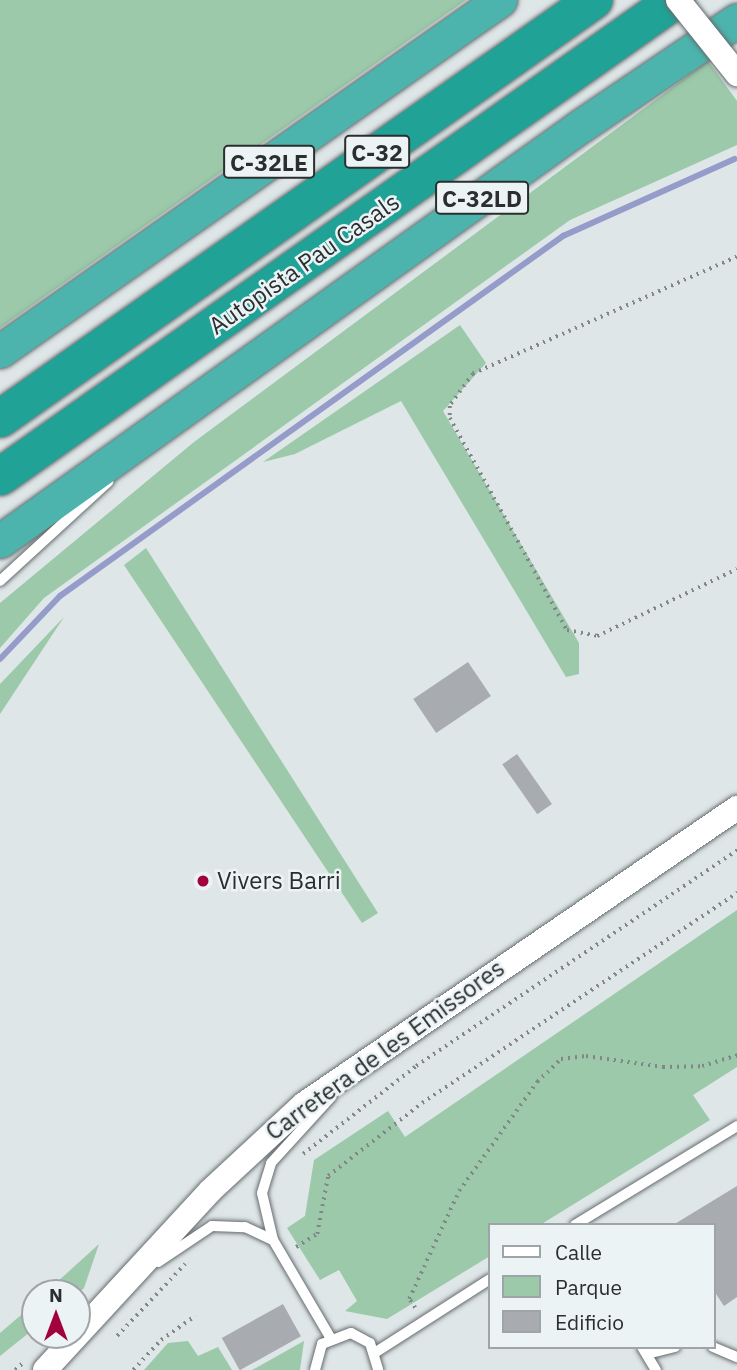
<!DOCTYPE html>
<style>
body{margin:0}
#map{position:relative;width:737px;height:1370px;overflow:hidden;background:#dfe6e8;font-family:"IBM Plex Sans",sans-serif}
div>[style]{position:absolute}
.green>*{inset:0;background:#9bc9a9}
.stream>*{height:6px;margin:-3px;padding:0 3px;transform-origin:3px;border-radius:3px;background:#959cca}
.building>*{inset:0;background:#a8acb0;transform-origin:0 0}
.path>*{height:3.5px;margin-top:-1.75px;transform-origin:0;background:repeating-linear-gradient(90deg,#818687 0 2px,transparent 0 7px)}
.roads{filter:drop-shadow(0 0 2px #666c6e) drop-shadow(0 0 2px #666c6e)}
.service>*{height:10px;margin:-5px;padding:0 5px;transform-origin:5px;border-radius:5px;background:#fff}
.tertiary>*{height:24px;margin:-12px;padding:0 12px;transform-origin:12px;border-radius:12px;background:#fff}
.trunk>*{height:33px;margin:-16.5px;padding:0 16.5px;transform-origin:16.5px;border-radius:16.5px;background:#4cb4ac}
.motorway>*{height:37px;margin:-18.5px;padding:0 18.5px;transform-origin:18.5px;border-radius:18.5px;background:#20a297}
.bridges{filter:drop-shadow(0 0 2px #666c6e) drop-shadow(0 0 2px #666c6e)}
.tertiary-bridge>*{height:24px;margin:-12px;padding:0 12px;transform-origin:12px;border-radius:12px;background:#fff}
.dots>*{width:19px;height:19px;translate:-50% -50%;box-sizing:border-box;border:4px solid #ecf3f5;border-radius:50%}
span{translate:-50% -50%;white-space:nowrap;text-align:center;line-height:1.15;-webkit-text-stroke:5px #ecf3f5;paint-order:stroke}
.shield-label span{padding:2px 5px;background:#ecf3f5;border:2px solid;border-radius:5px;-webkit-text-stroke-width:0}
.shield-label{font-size:23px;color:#2b2e2f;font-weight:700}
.street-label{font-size:24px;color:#2b2e2f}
.poi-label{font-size:24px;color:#2b2e2f}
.left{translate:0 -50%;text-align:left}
.legend{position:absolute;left:488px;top:1223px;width:228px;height:126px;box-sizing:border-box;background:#ecf3f5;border:2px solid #9fa4a6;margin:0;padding:9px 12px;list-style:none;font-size:21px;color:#2b2e2f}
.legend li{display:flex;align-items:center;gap:14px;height:35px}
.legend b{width:35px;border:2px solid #9fa4a6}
.north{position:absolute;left:21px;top:1279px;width:70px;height:70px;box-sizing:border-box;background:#ecf3f5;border:2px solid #9fa4a6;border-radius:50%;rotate:0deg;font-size:19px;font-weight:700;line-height:28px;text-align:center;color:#2b2e2f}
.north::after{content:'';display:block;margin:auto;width:24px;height:32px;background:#a1023e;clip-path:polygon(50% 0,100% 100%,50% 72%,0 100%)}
</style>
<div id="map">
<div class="green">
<i style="clip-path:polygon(0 0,466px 0,0 328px)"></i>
<i style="clip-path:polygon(708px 61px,737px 101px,737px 145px,570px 220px,44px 598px,0 648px,0 603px,194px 442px)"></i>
<i style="clip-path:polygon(460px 325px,486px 363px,443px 411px,579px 643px,579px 674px,566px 677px,401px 401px,295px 454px,263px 462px)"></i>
<i style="clip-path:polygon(146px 548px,378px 913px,362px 923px,124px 565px)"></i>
<i style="clip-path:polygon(64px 617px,0 714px,0 684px)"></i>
<i style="clip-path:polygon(737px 910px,737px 1067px,693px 1095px,710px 1120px,540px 1225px,490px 1225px,490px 1256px,387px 1319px,345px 1311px,357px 1301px,339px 1270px,320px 1280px,287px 1228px,305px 1216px,314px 1160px,388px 1111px,405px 1137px)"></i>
<i style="clip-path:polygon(99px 1244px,84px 1288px,77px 1294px,45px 1293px)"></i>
<i style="clip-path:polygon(35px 1303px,35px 1328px,0 1356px,0 1333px)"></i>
<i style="clip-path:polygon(188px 1341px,198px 1356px,218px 1347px,232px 1370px,144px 1370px,168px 1343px)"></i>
<i style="clip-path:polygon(304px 1341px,300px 1370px,252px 1370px)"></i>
</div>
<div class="stream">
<i style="left:0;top:659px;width:87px;rotate:-46.4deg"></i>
<i style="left:60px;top:596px;width:619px;rotate:-35.59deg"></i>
<i style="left:563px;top:236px;width:188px;rotate:-24.2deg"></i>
</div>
<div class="building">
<i style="left:468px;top:662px;width:41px;height:66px;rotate:56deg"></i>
<i style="left:517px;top:754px;width:61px;height:18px;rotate:55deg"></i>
<i style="clip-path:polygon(737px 1186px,737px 1297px,724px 1306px,714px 1291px,714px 1225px,673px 1225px)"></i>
<i style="left:283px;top:1304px;width:37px;height:70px;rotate:61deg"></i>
</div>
<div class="path">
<i style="left:737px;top:257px;width:289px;rotate:156.1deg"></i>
<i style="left:473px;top:374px;width:39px;rotate:126deg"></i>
<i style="left:450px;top:406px;width:12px;rotate:90deg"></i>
<i style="left:450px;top:418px;width:242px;rotate:61.1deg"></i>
<i style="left:567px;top:630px;width:31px;rotate:11deg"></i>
<i style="left:597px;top:636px;width:155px;rotate:-25.6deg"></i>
<i style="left:303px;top:1154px;width:143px;rotate:-37.9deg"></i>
<i style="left:416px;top:1066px;width:387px;rotate:-33.9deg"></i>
<i style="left:296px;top:1247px;width:25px;rotate:-32deg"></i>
<i style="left:317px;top:1234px;width:59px;rotate:-79.3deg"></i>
<i style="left:328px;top:1176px;width:119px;rotate:-37.8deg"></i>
<i style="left:422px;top:1103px;width:379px;rotate:-33.7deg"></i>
<i style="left:415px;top:1308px;width:11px;rotate:-124deg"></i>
<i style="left:409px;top:1299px;width:119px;rotate:-65.2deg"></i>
<i style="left:459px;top:1191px;width:134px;rotate:-54.4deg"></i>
<i style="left:537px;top:1082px;width:33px;rotate:-44deg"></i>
<i style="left:561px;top:1059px;width:25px;rotate:-7deg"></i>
<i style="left:586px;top:1056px;width:78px;rotate:8.1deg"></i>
<i style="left:663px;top:1067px;width:39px;rotate:-1deg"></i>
<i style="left:702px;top:1066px;width:37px;rotate:-17deg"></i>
<i style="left:117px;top:1336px;width:99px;rotate:-46.6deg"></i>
<i style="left:15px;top:1370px;width:12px;rotate:-42deg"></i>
<i style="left:133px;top:1370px;width:41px;rotate:-47deg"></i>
<i style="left:161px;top:1340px;width:42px;rotate:-35.2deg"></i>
</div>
<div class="roads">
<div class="service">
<i style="left:0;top:581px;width:147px;rotate:-42.5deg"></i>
<i style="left:575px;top:1225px;width:190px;rotate:-31.4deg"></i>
<i style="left:158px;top:1262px;width:65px;rotate:-33.7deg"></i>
<i style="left:212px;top:1226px;width:33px;rotate:2deg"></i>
<i style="left:245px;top:1227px;width:31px;rotate:25deg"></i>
<i style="left:330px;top:1337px;width:113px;rotate:-120.4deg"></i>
<i style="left:273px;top:1240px;width:48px;rotate:-103.2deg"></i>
<i style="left:262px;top:1193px;width:31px;rotate:-73deg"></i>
<i style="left:271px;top:1163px;width:89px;rotate:-47.7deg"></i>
<i style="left:642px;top:1347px;width:27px;rotate:59deg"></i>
<i style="left:713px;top:1347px;width:26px;rotate:23deg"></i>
<i style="left:376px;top:1352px;width:135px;rotate:-32.6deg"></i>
<i style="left:647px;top:1354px;width:29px;rotate:-14deg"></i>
<i style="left:315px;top:1370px;width:27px;rotate:-75deg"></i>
<i style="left:322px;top:1344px;width:31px;rotate:-21deg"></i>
<i style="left:351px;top:1333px;width:21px;rotate:28deg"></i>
<i style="left:370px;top:1343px;width:28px;rotate:73deg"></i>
</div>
<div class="tertiary">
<i style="left:45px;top:1370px;width:243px;rotate:-47.3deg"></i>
<i style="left:210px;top:1191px;width:128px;rotate:-42.8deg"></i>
<i style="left:304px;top:1104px;width:525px;rotate:-34.36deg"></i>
</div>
<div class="trunk">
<i style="left:0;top:351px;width:611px;rotate:-35.07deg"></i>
<i style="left:0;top:541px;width:715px;rotate:-35.56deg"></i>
<i style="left:582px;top:125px;width:187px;rotate:-34.1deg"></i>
</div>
<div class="motorway">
<i style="left:0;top:418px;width:726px;rotate:-35.18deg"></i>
<i style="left:0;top:476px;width:825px;rotate:-35.23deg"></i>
</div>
</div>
<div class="bridges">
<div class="tertiary-bridge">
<i style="left:678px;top:0;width:95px;rotate:51.4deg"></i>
</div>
</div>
<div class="dots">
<i style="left:203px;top:881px;background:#a1023e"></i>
</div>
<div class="shield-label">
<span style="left:377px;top:152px">C-32</span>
<span style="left:269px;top:162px">C-32LE</span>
<span style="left:482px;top:198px">C-32LD</span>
</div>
<div class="street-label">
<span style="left:304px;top:264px;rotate:-35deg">Autopista Pau Casals</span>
<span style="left:385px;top:1050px;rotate:-36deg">Carretera de les Emissores</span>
</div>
<div class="poi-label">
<span class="left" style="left:217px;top:881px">Vivers Barri</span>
</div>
<ul class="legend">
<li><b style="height:9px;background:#fff"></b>Calle</li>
<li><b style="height:19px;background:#9bc9a9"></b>Parque</li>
<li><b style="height:19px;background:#a8acb0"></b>Edificio</li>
</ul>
<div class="north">N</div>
</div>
